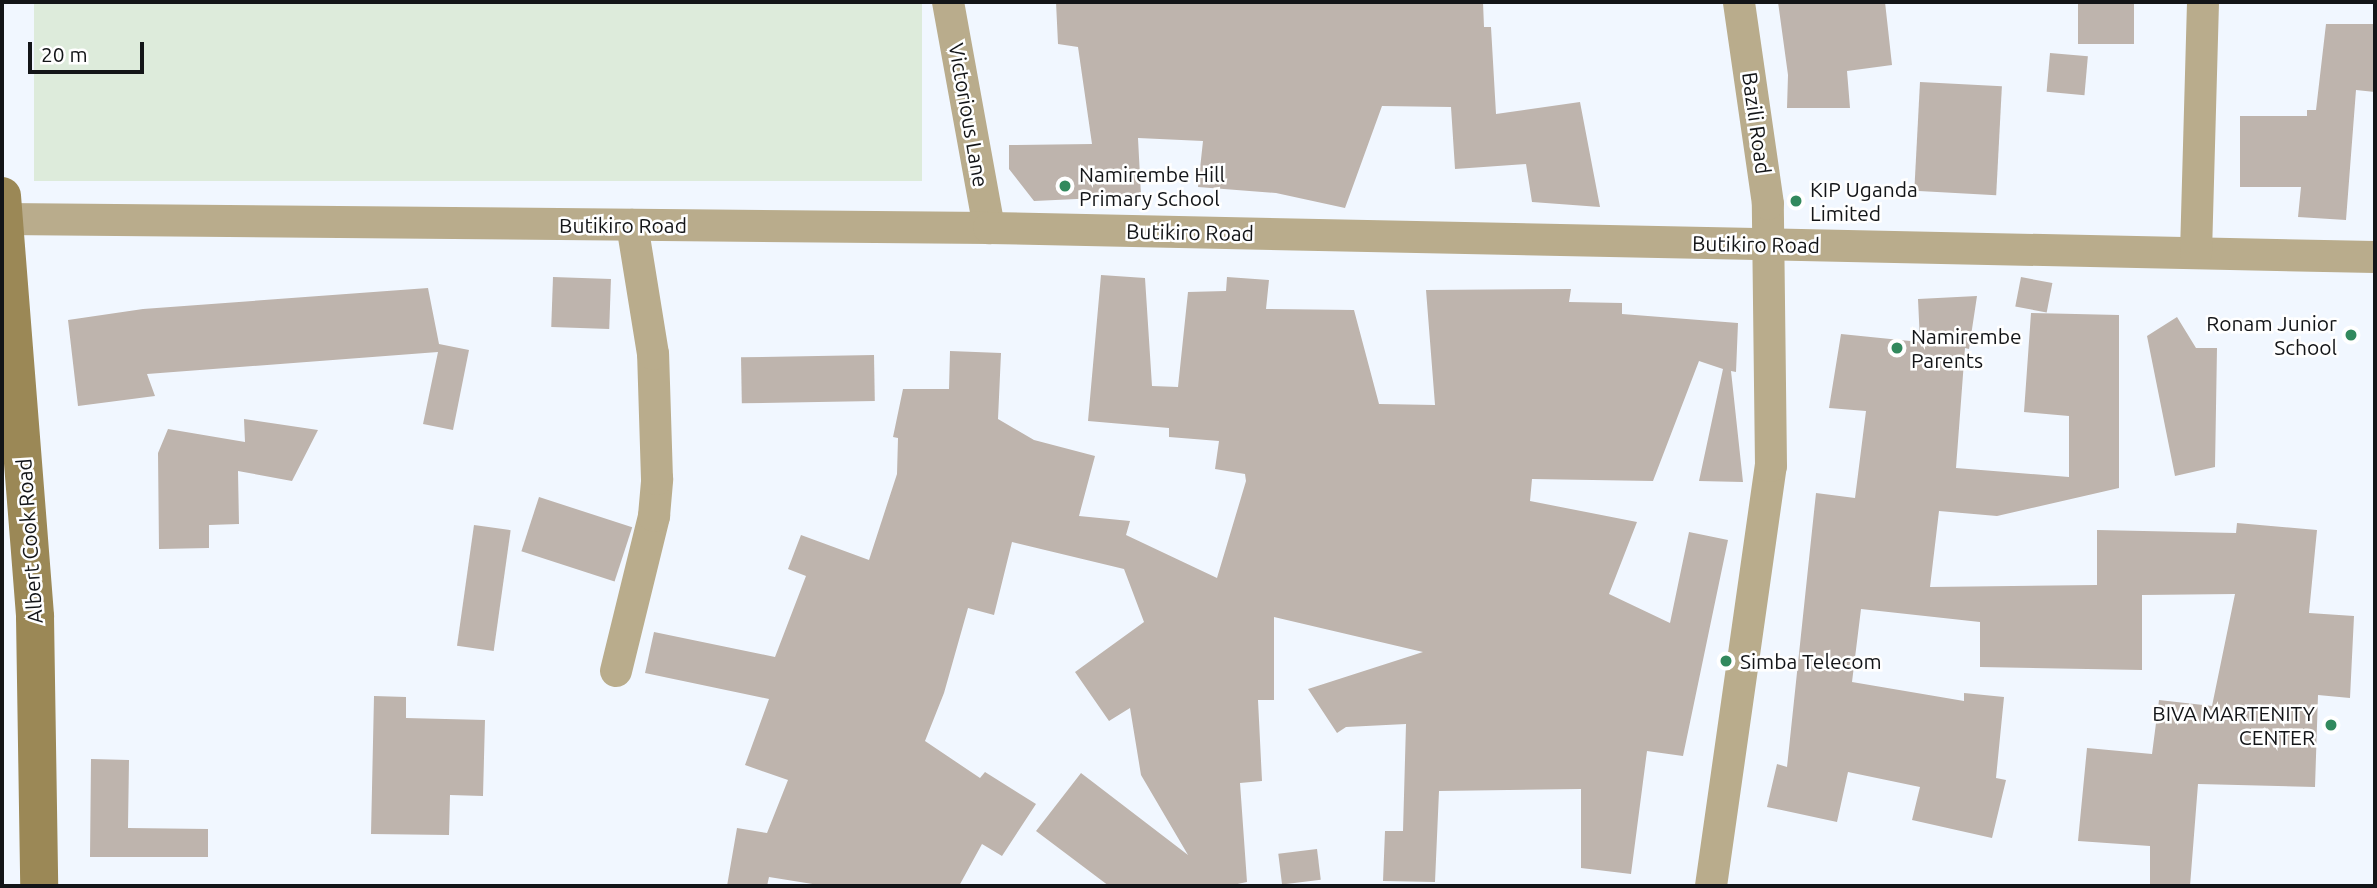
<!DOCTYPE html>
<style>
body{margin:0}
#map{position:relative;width:2377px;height:888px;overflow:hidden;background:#f1f7ff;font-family:Ubuntu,sans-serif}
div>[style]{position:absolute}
.green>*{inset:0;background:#ddebdb;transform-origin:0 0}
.building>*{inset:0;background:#beb4ad;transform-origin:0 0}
.minor>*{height:32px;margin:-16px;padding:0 16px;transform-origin:16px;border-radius:16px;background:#b9ac8c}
.secondary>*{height:38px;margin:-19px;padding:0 19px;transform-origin:19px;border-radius:19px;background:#9b8856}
.dots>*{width:19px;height:19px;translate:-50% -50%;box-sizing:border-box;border:4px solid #fff;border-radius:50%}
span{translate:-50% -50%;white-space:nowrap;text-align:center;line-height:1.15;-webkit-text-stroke:5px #fff;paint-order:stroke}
.street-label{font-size:21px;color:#131518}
.poi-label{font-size:21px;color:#131518}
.left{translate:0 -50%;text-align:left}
.right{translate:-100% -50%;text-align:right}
.frame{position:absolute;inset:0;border:4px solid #131518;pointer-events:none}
.scale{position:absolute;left:28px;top:42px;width:116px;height:32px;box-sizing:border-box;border:4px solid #131518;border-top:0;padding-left:9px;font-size:21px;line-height:24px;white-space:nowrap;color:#131518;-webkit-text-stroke:5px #fff;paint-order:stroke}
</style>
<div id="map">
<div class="green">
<i style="left:34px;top:2px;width:888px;height:179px"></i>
</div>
<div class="building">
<i style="clip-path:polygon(1056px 2px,1483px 2px,1484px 27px,1491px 27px,1496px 114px,1580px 102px,1600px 207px,1532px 202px,1526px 164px,1455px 169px,1451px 107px,1382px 106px,1345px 208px,1276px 193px,1198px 187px,1203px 141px,1138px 138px,1141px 196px,1034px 201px,1009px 169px,1009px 145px,1092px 144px,1078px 47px,1058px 44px)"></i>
<i style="clip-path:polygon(1778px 2px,1885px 2px,1892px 65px,1847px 71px,1850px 108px,1787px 108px,1788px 75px)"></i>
<i style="left:2078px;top:2px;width:56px;height:42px"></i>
<i style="clip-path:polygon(2326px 24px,2375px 24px,2375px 92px,2356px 90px,2346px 220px,2298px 217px,2301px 187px,2240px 187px,2240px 116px,2307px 116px,2307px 110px,2316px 110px)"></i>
<i style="left:2050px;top:53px;width:38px;height:39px;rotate:5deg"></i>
<i style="left:1920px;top:82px;width:82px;height:109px;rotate:3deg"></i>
<i style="clip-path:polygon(1101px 275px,1145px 278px,1152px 386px,1178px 387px,1188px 292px,1226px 291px,1227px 277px,1269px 280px,1266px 309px,1354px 310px,1379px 404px,1435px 405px,1426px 290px,1571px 289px,1569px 302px,1622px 303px,1622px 314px,1738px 323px,1736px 372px,1731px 371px,1743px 482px,1699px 481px,1723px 369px,1699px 361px,1653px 481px,1532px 479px,1530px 501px,1637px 522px,1609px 594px,1670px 623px,1689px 532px,1728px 540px,1683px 756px,1647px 751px,1631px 874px,1581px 868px,1581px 789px,1439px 791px,1435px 882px,1383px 881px,1385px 831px,1403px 831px,1406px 724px,1346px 727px,1337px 733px,1308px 689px,1423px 652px,1274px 617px,1274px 700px,1258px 700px,1262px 781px,1240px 783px,1247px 882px,1228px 886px,1109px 886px,1036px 831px,1081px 773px,1188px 855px,1141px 775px,1130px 708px,1109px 721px,1075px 672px,1144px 622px,1124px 569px,1012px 542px,994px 615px,968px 608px,944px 693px,925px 741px,980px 778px,985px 772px,1036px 804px,1002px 856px,982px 844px,959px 886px,825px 886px,769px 877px,767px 886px,727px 886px,737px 828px,767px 833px,788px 780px,745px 765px,769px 699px,645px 673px,654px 632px,775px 657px,806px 576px,788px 569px,801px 535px,869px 560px,897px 474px,898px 438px,893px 437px,903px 389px,949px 389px,950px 351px,1001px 353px,998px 419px,1034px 440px,1095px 456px,1079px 516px,1130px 521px,1126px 535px,1217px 578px,1246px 481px,1245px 474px,1215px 469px,1219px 441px,1169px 437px,1169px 428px,1088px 421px)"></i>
<i style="left:553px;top:277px;width:58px;height:50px;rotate:2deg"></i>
<i style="left:2021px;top:277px;width:32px;height:30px;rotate:11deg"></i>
<i style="clip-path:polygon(428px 288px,439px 344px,469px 350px,453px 430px,423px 424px,438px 352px,147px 374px,155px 396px,78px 406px,68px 320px,143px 309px)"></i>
<i style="clip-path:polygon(1977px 296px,1969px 349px,1965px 348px,1956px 468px,2069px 477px,2069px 416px,2024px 412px,2031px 313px,2119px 315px,2119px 488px,1997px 516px,1939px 511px,1930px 587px,2097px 585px,2097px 530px,2236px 533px,2237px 523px,2317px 530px,2309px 613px,2354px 616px,2350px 698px,2318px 695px,2315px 787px,2198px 784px,2190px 886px,2150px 886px,2150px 846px,2078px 841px,2087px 748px,2152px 754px,2159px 700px,2212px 706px,2235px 594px,2142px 595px,2142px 670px,1980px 667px,1980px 622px,1861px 609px,1852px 682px,1964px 701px,1964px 693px,2004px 697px,1996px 778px,2006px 780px,1992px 838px,1912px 820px,1920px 787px,1848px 772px,1837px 822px,1767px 807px,1777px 764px,1787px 767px,1816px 493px,1855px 498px,1866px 411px,1829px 408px,1841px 334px,1920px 342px,1918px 299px)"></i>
<i style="clip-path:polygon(2177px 317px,2196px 348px,2217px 348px,2215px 467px,2175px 476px,2147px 336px)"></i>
<i style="left:874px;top:355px;width:46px;height:133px;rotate:89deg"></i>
<i style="clip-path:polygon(244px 419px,318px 430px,292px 481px,238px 471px,239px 524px,209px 525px,209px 548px,159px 549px,158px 453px,168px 429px,245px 442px)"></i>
<i style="left:539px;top:497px;width:98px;height:57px;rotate:18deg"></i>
<i style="left:474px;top:525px;width:37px;height:122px;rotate:8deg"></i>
<i style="clip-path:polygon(374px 696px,406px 697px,406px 718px,485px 720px,483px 796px,450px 795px,449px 835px,371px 834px)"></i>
<i style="clip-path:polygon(91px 759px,129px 760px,128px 828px,208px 829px,208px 857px,90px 857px)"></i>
<i style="left:1317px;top:849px;width:31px;height:39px;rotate:83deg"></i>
</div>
<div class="minor">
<i style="left:948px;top:2px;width:230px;rotate:79.7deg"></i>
<i style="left:4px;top:219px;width:985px;rotate:0.52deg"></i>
<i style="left:989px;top:228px;width:1386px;rotate:1.2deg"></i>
<i style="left:2196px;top:253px;width:251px;rotate:-88.4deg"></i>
<i style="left:616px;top:671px;width:160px;rotate:-76.2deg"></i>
<i style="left:654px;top:516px;width:37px;rotate:-85deg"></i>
<i style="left:657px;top:479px;width:125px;rotate:-91.8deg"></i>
<i style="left:653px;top:354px;width:131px;rotate:-99.2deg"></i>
<i style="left:1711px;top:886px;width:424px;rotate:-81.9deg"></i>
<i style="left:1771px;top:466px;width:262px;rotate:-90.7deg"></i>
<i style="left:1768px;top:204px;width:204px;rotate:-98.2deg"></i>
</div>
<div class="secondary">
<i style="left:2px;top:196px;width:422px;rotate:85.5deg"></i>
<i style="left:35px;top:617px;width:269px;rotate:89.1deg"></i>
</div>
<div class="dots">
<i style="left:1065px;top:186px;background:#32895d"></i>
<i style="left:1796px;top:201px;background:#32895d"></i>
<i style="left:2351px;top:335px;background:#32895d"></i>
<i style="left:1897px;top:348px;background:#32895d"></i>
<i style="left:1726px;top:661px;background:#32895d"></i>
<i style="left:2331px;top:725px;background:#32895d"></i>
</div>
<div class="street-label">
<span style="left:969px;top:115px;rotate:80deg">Victorious Lane</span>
<span style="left:1757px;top:123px;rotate:82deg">Bazili Road</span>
<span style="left:623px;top:225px">Butikiro Road</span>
<span style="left:1190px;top:232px;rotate:1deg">Butikiro Road</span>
<span style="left:1756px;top:244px;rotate:1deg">Butikiro Road</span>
<span style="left:29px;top:541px;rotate:-94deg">Albert Cook Road</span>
</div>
<div class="poi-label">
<span class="left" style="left:1079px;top:186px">Namirembe Hill<br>Primary School</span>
<span class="left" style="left:1810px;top:201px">KIP Uganda<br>Limited</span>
<span class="right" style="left:2337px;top:335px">Ronam Junior<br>School</span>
<span class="left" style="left:1911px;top:348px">Namirembe<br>Parents</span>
<span class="left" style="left:1740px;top:661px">Simba Telecom</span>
<span class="right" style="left:2315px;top:725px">BIVA MARTENITY<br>CENTER</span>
</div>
<div class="frame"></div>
<div class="scale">20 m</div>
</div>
